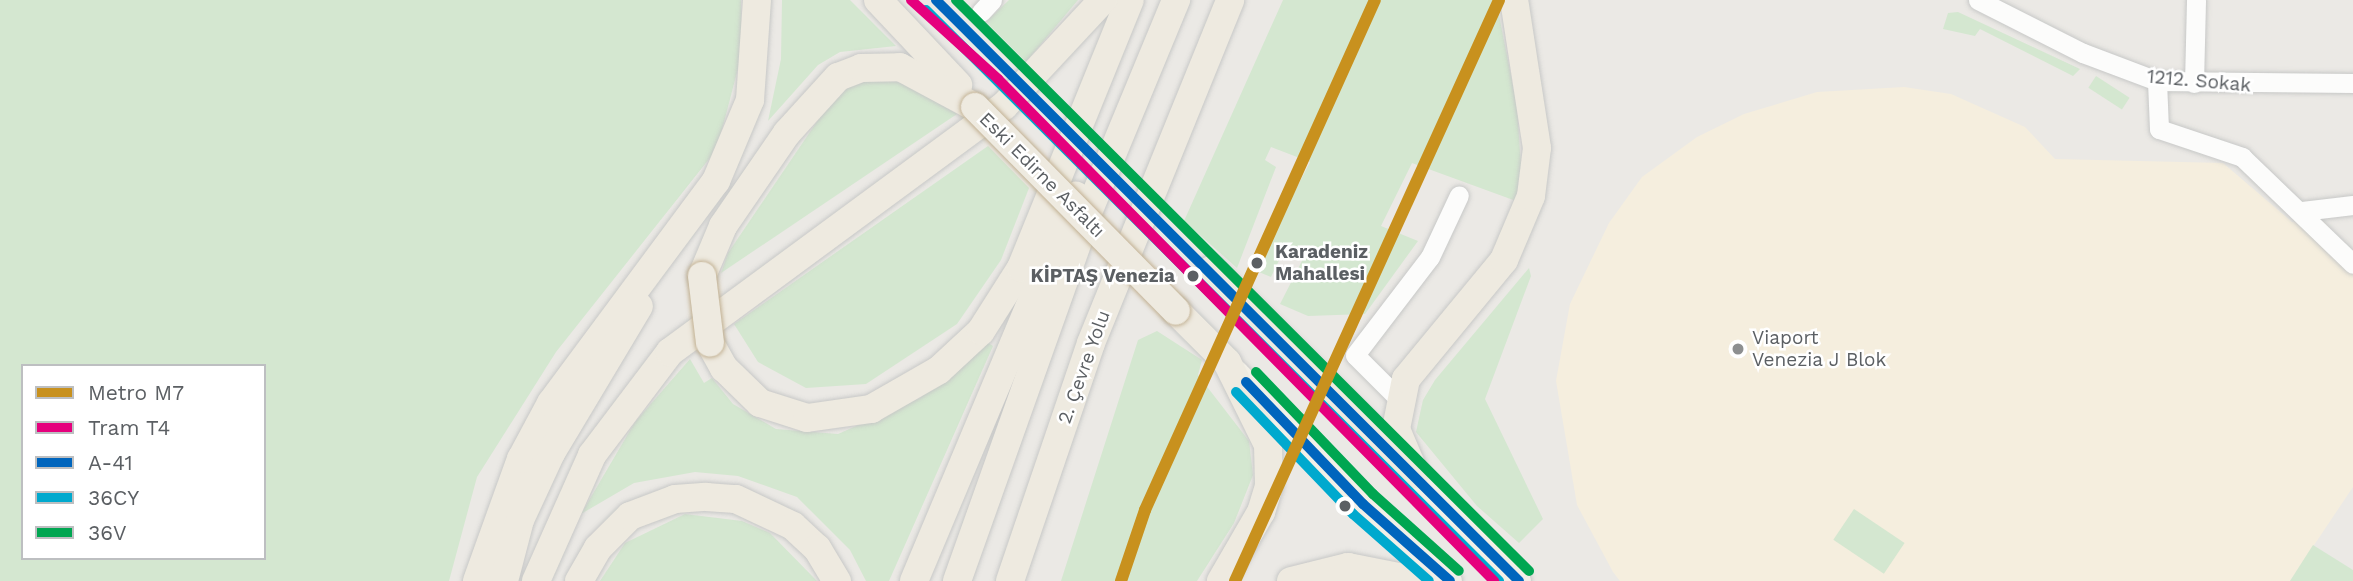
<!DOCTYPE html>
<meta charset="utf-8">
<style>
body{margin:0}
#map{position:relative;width:2353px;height:581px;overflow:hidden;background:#ebe9e5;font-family:"Work Sans",sans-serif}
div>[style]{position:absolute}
.commercial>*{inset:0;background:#f5eede}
.green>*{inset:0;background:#d4e7d0;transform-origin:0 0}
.roads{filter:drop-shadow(0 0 2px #c7c8c7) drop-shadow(0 0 2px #c7c8c7)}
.minor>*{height:19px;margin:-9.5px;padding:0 9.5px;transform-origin:9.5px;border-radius:9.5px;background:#fcfcfb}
.major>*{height:24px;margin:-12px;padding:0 12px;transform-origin:12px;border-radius:12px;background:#f2efe7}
.highway>*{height:28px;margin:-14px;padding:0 14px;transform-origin:14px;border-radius:14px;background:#eeeae0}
.bridges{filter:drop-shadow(0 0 2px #c2b193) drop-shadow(0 0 2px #c2b193)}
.highway-bridge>*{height:28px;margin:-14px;padding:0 14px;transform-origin:14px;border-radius:14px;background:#eeeae0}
.bus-1>*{height:10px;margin:-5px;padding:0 5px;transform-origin:5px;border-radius:5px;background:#0065bd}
.bus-2>*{height:10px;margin:-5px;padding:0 5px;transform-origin:5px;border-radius:5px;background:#00a9ce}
.bus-3>*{height:10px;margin:-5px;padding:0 5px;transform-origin:5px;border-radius:5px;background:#00a651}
.tram-1>*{height:10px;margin:-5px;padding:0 5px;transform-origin:5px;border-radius:5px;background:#e5007d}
.metro-1>*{height:12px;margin:-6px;padding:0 6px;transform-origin:6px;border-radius:6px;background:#c8911e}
.dots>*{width:19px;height:19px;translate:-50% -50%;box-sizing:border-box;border:4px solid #fff;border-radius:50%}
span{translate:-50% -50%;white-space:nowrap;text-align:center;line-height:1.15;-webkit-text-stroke:5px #fff;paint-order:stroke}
.street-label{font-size:19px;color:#5b5f63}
.stop-label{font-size:19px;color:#5b5f63;font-weight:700}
.left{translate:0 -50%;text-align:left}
.right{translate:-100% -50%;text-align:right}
.poi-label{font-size:19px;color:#5b5f63}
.legend{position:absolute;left:21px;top:364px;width:245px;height:196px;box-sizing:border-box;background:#fff;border:2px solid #bdbfc1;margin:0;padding:9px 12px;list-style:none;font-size:21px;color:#5b5f63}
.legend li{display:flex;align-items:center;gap:14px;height:35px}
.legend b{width:35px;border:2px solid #bdbfc1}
</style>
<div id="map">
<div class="commercial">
<i style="clip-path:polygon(1904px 87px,1951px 94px,2025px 127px,2055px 159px,2223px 163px,2292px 222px,2320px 217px,2353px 254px,2353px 487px,2290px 581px,1620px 581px,1613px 572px,1577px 505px,1556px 381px,1570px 304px,1609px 223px,1642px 177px,1697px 137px,1744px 114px,1817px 92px)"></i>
</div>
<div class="green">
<i style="clip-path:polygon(evenodd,0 0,741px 0,742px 53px,717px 149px,556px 352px,477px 477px,449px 581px,0 581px,0 0,23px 366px,264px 366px,264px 558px,23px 558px,23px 366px)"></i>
<i style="clip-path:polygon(782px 0,850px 0,896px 46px,840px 52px,818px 65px,768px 121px,781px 59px)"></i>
<i style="clip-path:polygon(1009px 0,1078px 0,1026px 62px,986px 22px)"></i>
<i style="clip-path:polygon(1283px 0,1496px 0,1517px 106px,1522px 182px,1516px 201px,1412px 163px,1381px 226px,1418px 241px,1365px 314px,1308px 316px,1280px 304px,1305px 255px,1286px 246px,1271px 277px,1254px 270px,1310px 162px,1271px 147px,1265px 160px,1276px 167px,1237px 268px,1184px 221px)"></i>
<i style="clip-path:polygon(1958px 12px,2080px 69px,2073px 76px,1980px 29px,1975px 36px,1943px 29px,1948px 13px)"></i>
<i style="left:2096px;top:76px;width:40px;height:14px;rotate:33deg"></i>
<i style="clip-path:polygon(889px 77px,922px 88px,957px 114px,721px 273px,728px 253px,835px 95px,859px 80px)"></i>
<i style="clip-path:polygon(988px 146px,1029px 188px,1001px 260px,957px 324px,866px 384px,806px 388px,758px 362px,734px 324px)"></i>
<i style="clip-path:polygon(1529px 268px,1531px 276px,1485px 399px,1543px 519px,1519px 543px,1477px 506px,1416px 432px,1423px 400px,1435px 380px)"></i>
<i style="clip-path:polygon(1157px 331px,1202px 360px,1198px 375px,1249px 441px,1253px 475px,1234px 523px,1197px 581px,1061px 581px,1138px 340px)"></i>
<i style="clip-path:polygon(987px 342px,993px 346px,889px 581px,866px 581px,850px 550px,797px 497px,738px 476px,695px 472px,634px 483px,581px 514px,635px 422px,690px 359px,704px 383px,712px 378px,733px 404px,776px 429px,838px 434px,920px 398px)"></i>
<i style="left:1854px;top:509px;width:61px;height:37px;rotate:34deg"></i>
<i style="clip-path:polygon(685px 514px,742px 521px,770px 533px,817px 581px,600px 581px,625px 543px)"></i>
<i style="clip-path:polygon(2313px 545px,2353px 570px,2353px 581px,2290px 581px)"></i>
</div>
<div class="roads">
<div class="minor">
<i style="left:1978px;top:0;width:118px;rotate:26.8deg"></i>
<i style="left:2083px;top:53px;width:79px;rotate:20.7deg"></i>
<i style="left:2157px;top:81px;width:196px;rotate:0.6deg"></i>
<i style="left:981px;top:12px;width:16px;rotate:-47deg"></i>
<i style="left:2157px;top:81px;width:48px;rotate:87.6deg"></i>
<i style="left:2159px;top:129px;width:88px;rotate:18.6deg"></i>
<i style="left:2242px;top:157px;width:154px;rotate:43.9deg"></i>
<i style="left:2194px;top:83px;width:83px;rotate:-88.6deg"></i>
<i style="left:2302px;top:211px;width:51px;rotate:-6.7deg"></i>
<i style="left:1399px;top:399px;width:62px;rotate:-135deg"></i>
<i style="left:1355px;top:355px;width:123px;rotate:-52.6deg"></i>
<i style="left:1430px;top:257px;width:68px;rotate:-64.9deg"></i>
</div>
<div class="major">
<i style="left:1237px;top:373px;width:182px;rotate:46.1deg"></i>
<i style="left:1363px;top:504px;width:116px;rotate:41.5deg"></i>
<i style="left:1415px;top:474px;width:149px;rotate:45.8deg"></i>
</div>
<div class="highway">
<i style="left:878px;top:0;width:117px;rotate:46.7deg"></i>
<i style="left:1211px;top:270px;width:272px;rotate:45deg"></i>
<i style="left:702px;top:276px;width:54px;rotate:-67.2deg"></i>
<i style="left:723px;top:226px;width:113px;rotate:-55.5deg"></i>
<i style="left:787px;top:133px;width:76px;rotate:-47.7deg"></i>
<i style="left:838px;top:77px;width:25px;rotate:-21deg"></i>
<i style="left:861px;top:68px;width:39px;rotate:-1deg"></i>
<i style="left:900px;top:67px;width:85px;rotate:28.1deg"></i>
<i style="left:1176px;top:311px;width:72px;rotate:45deg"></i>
<i style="left:1227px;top:362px;width:93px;rotate:63.7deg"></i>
<i style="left:1268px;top:445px;width:41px;rotate:88.6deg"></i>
<i style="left:1269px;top:486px;width:27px;rotate:107deg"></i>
<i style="left:1261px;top:512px;width:80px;rotate:120.1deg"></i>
<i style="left:710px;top:343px;width:29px;rotate:61deg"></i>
<i style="left:724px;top:368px;width:50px;rotate:44.2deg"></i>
<i style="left:760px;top:403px;width:49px;rotate:17.7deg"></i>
<i style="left:807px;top:418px;width:65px;rotate:-8deg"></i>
<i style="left:871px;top:409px;width:78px;rotate:-29.8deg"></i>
<i style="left:939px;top:370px;width:57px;rotate:-42.9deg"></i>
<i style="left:981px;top:331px;width:75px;rotate:-57.6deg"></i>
<i style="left:1021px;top:268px;width:289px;rotate:-67.9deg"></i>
<i style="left:1415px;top:474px;width:49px;rotate:-112.9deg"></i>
<i style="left:1396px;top:429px;width:51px;rotate:-78.7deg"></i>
<i style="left:1406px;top:379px;width:154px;rotate:-50.5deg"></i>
<i style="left:1504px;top:260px;width:69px;rotate:-67.1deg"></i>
<i style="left:1531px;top:196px;width:48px;rotate:-82.9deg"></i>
<i style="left:1537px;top:148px;width:150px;rotate:-98.8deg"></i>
<i style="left:477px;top:581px;width:130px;rotate:-70.2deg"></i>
<i style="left:521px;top:459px;width:64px;rotate:-61.8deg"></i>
<i style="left:551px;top:403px;width:277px;rotate:-53.4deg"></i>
<i style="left:716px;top:181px;width:88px;rotate:-67.2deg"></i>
<i style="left:750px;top:100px;width:100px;rotate:-86deg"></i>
<i style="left:504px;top:581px;width:63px;rotate:-75.3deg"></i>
<i style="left:520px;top:520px;width:74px;rotate:-65.2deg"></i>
<i style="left:551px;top:453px;width:171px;rotate:-59.1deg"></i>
<i style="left:536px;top:581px;width:138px;rotate:-66deg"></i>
<i style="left:592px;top:455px;width:129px;rotate:-52.9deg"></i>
<i style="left:670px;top:352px;width:415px;rotate:-36.4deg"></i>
<i style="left:1004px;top:106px;width:145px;rotate:-47deg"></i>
<i style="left:579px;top:581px;width:38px;rotate:-60deg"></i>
<i style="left:598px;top:548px;width:45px;rotate:-45deg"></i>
<i style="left:630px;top:516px;width:48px;rotate:-20.7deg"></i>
<i style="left:675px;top:499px;width:31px;rotate:-4deg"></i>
<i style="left:706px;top:497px;width:30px;rotate:4deg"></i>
<i style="left:736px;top:499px;width:63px;rotate:25.3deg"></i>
<i style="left:793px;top:526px;width:33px;rotate:43deg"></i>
<i style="left:817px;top:548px;width:39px;rotate:59deg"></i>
<i style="left:914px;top:581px;width:418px;rotate:-67.2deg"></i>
<i style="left:957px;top:581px;width:388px;rotate:-70.4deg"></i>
<i style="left:1087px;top:215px;width:233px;rotate:-67.5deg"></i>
<i style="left:1010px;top:581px;width:251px;rotate:-71.2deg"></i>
<i style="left:1091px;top:343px;width:370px;rotate:-67.9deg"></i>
<i style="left:1291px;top:581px;width:59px;rotate:-13.8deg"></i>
<i style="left:1348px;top:567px;width:72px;rotate:11.2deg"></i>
</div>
</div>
<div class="bridges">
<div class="highway-bridge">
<i style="left:975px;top:107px;width:286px;rotate:45.4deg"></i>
<i style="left:702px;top:276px;width:67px;rotate:83.2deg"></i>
</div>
</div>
<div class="bus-1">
<i style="left:936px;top:0;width:823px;rotate:44.9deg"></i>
<i style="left:1246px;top:382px;width:169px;rotate:46.2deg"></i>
<i style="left:1363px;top:504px;width:116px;rotate:41.5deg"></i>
</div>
<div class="bus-2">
<i style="left:926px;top:10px;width:809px;rotate:44.9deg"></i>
<i style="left:1236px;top:392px;width:169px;rotate:46.2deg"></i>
<i style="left:1353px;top:514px;width:101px;rotate:41.4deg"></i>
</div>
<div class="bus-3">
<i style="left:956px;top:0;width:809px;rotate:44.9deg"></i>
<i style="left:1256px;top:372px;width:169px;rotate:46.2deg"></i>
<i style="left:1373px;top:494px;width:115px;rotate:41.8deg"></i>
</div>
<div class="tram-1">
<i style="left:911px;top:0;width:118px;rotate:42.2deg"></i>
<i style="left:998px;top:79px;width:706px;rotate:45.34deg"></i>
</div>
<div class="metro-1">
<i style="left:1121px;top:581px;width:75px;rotate:-71.3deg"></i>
<i style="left:1145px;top:510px;width:559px;rotate:-65.73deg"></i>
<i style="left:1235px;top:581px;width:638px;rotate:-65.56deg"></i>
</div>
<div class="dots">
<i style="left:1257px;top:263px;background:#5b5f63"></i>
<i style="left:1193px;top:276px;background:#5b5f63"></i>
<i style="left:1738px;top:349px;background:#8d8f90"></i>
<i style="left:1345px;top:506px;background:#5b5f63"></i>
</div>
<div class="street-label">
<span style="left:2199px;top:81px;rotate:5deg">1212. Sokak</span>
<span style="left:1042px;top:175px;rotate:45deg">Eski Edirne Asfaltı</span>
<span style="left:1084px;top:367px;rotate:-70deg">2. Çevre Yolu</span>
</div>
<div class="stop-label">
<span class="left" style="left:1275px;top:263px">Karadeniz<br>Mahallesi</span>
<span class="right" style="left:1175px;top:276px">KİPTAŞ Venezia</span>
</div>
<div class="poi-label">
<span class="left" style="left:1752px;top:349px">Viaport<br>Venezia J Blok</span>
</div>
<ul class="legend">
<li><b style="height:9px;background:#c8911e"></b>Metro M7</li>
<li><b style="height:9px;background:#e5007d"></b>Tram T4</li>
<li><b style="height:9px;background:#0065bd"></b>A-41</li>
<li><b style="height:9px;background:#00a9ce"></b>36CY</li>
<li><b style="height:9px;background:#00a651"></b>36V</li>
</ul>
</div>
